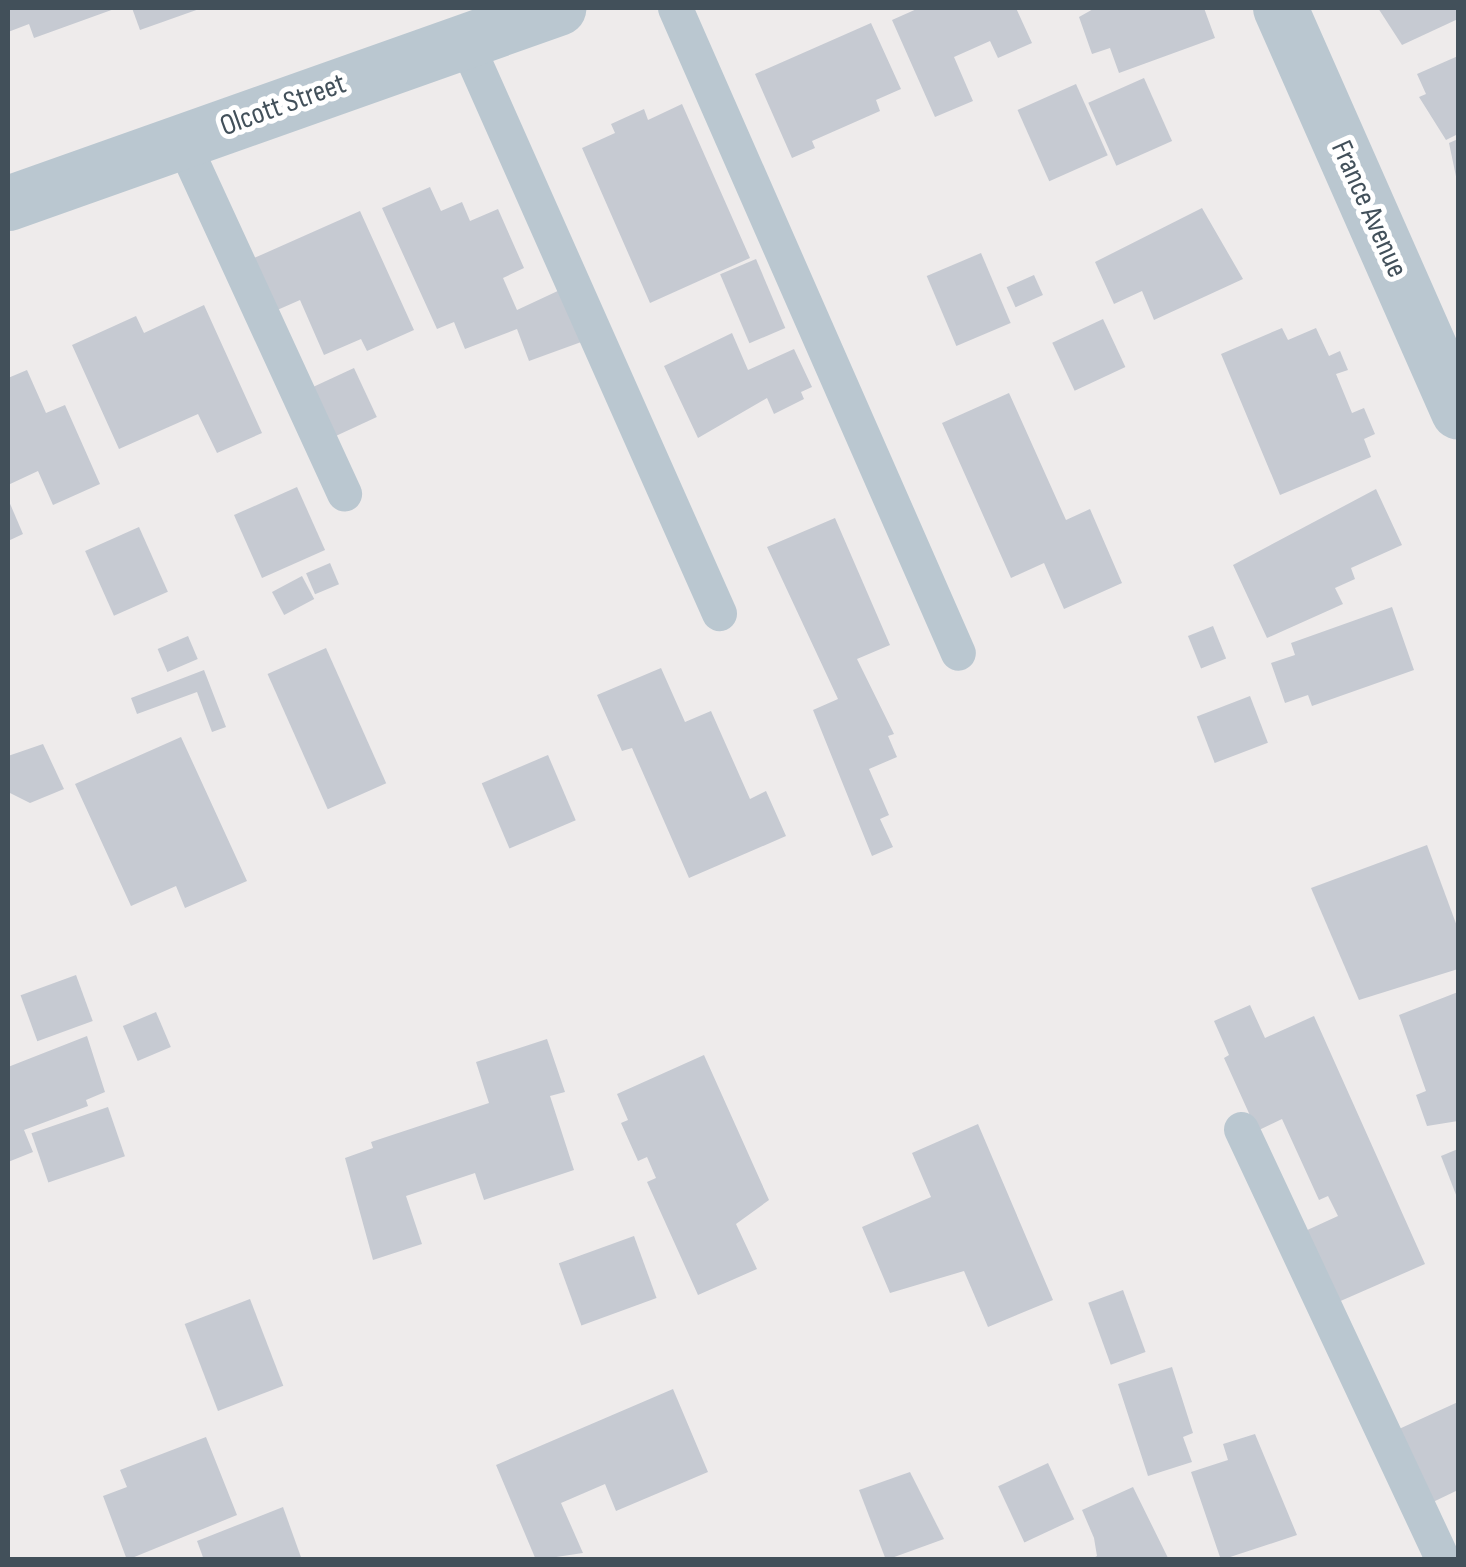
<!DOCTYPE html>
<style>
body{margin:0}
#map{position:relative;width:1466px;height:1567px;overflow:hidden;background:#eeebeb;font-family:"Sofia Sans Condensed",sans-serif}
div>[style]{position:absolute}
.building>*{inset:0;background:#c6cad2;transform-origin:0 0}
.service>*{height:35px;margin:-17.5px;padding:0 17.5px;transform-origin:17.5px;border-radius:17.5px;background:#bac7d0}
.minor>*{height:55px;margin:-27.5px;padding:0 27.5px;transform-origin:27.5px;border-radius:27.5px;background:#bac7d0}
span{translate:-50% -50%;white-space:nowrap;text-align:center;line-height:1.15;-webkit-text-stroke:10px #fff;paint-order:stroke}
.street-label{font-size:30px;color:#42505a}
.frame{position:absolute;inset:0;border:10px solid #42505a;pointer-events:none}
</style>
<div id="map">
<div class="building">
<i style="clip-path:polygon(8px 8px,117px 8px,34px 38px,29px 24px,8px 32px)"></i>
<i style="clip-path:polygon(132px 8px,202px 8px,140px 30px)"></i>
<i style="clip-path:polygon(919px 8px,1016px 8px,1032px 43px,998px 58px,990px 41px,954px 57px,973px 101px,935px 117px,892px 20px)"></i>
<i style="clip-path:polygon(1095px 8px,1204px 8px,1215px 38px,1119px 73px,1110px 48px,1092px 54px,1079px 17px)"></i>
<i style="clip-path:polygon(1378px 8px,1458px 8px,1458px 19px,1402px 45px)"></i>
<i style="clip-path:polygon(871px 23px,901px 89px,876px 100px,880px 111px,812px 141px,815px 148px,792px 158px,755px 74px)"></i>
<i style="clip-path:polygon(1458px 56px,1458px 134px,1446px 140px,1419px 97px,1426px 94px,1417px 74px)"></i>
<i style="left:1144px;top:78px;width:69px;height:61px;rotate:66deg"></i>
<i style="left:1076px;top:84px;width:78px;height:64px;rotate:66deg"></i>
<i style="clip-path:polygon(682px 104px,750px 258px,650px 303px,582px 148px,615px 133px,611px 124px,644px 109px,648px 120px)"></i>
<i style="clip-path:polygon(1458px 139px,1458px 186px,1449px 143px)"></i>
<i style="clip-path:polygon(430px 187px,441px 211px,462px 202px,470px 221px,498px 209px,524px 268px,503px 278px,517px 310px,562px 289px,584px 341px,529px 361px,517px 329px,465px 349px,454px 322px,437px 329px,382px 208px)"></i>
<i style="clip-path:polygon(1202px 208px,1243px 279px,1154px 320px,1142px 291px,1114px 304px,1095px 262px)"></i>
<i style="clip-path:polygon(360px 211px,414px 330px,367px 351px,361px 339px,324px 355px,300px 300px,275px 311px,252px 259px)"></i>
<i style="left:981px;top:253px;width:76px;height:59px;rotate:67deg"></i>
<i style="left:756px;top:259px;width:75px;height:39px;rotate:67deg"></i>
<i style="left:1034px;top:275px;width:22px;height:30px;rotate:66deg"></i>
<i style="clip-path:polygon(204px 305px,262px 433px,217px 453px,198px 414px,119px 449px,72px 345px,136px 316px,144px 333px)"></i>
<i style="left:1103px;top:319px;width:53px;height:56px;rotate:65deg"></i>
<i style="clip-path:polygon(1282px 328px,1288px 340px,1316px 328px,1329px 356px,1340px 351px,1348px 370px,1336px 374px,1352px 413px,1364px 408px,1375px 434px,1364px 439px,1371px 457px,1280px 495px,1221px 354px)"></i>
<i style="clip-path:polygon(732px 333px,748px 370px,794px 349px,812px 387px,801px 392px,804px 399px,774px 414px,767px 398px,698px 438px,664px 366px)"></i>
<i style="left:354px;top:368px;width:54px;height:47px;rotate:65deg"></i>
<i style="clip-path:polygon(27px 370px,46px 413px,65px 405px,100px 484px,53px 505px,38px 471px,8px 485px,8px 378px)"></i>
<i style="clip-path:polygon(1009px 393px,1066px 520px,1090px 509px,1122px 583px,1064px 609px,1044px 563px,1011px 578px,942px 423px)"></i>
<i style="left:297px;top:487px;width:69px;height:69px;rotate:66deg"></i>
<i style="clip-path:polygon(1376px 489px,1402px 545px,1351px 568px,1355px 579px,1335px 588px,1343px 604px,1267px 638px,1233px 565px)"></i>
<i style="clip-path:polygon(8px 499px,23px 534px,8px 541px)"></i>
<i style="clip-path:polygon(835px 518px,890px 645px,857px 659px,894px 734px,888px 736px,897px 757px,869px 769px,889px 815px,880px 819px,893px 847px,872px 856px,813px 710px,838px 699px,767px 547px)"></i>
<i style="left:139px;top:527px;width:71px;height:59px;rotate:66deg"></i>
<i style="left:330px;top:563px;width:23px;height:26px;rotate:67deg"></i>
<i style="left:302px;top:576px;width:26px;height:34px;rotate:62deg"></i>
<i style="clip-path:polygon(1392px 607px,1414px 670px,1312px 706px,1308px 695px,1285px 703px,1271px 663px,1295px 655px,1291px 643px)"></i>
<i style="left:1213px;top:626px;width:35px;height:27px;rotate:68deg"></i>
<i style="left:188px;top:636px;width:25px;height:33px;rotate:67deg"></i>
<i style="left:326px;top:648px;width:148px;height:64px;rotate:66deg"></i>
<i style="clip-path:polygon(661px 668px,685px 722px,711px 711px,750px 799px,766px 791px,786px 836px,689px 878px,632px 748px,622px 751px,597px 695px)"></i>
<i style="clip-path:polygon(204px 670px,226px 727px,212px 732px,197px 692px,137px 714px,131px 698px)"></i>
<i style="left:1250px;top:696px;width:50px;height:57px;rotate:69deg"></i>
<i style="clip-path:polygon(181px 737px,247px 881px,185px 908px,176px 886px,131px 906px,75px 784px)"></i>
<i style="clip-path:polygon(43px 744px,64px 789px,30px 803px,8px 792px,8px 756px)"></i>
<i style="left:548px;top:755px;width:71px;height:72px;rotate:67deg"></i>
<i style="clip-path:polygon(1427px 845px,1458px 929px,1458px 969px,1359px 1000px,1311px 888px)"></i>
<i style="left:76px;top:975px;width:49px;height:59px;rotate:70deg"></i>
<i style="clip-path:polygon(1458px 992px,1458px 1121px,1427px 1126px,1416px 1095px,1426px 1091px,1399px 1015px)"></i>
<i style="clip-path:polygon(1250px 1005px,1265px 1038px,1314px 1016px,1425px 1264px,1336px 1303px,1303px 1232px,1338px 1216px,1328px 1196px,1319px 1200px,1282px 1119px,1257px 1131px,1224px 1058px,1229px 1055px,1214px 1021px)"></i>
<i style="left:156px;top:1012px;width:38px;height:36px;rotate:67deg"></i>
<i style="clip-path:polygon(87px 1036px,105px 1092px,86px 1100px,88px 1106px,24px 1130px,33px 1152px,8px 1162px,8px 1067px)"></i>
<i style="clip-path:polygon(547px 1039px,565px 1092px,550px 1096px,574px 1170px,484px 1200px,475px 1173px,406px 1196px,422px 1244px,373px 1260px,345px 1158px,373px 1148px,371px 1142px,489px 1103px,476px 1062px)"></i>
<i style="clip-path:polygon(704px 1055px,769px 1200px,736px 1224px,757px 1269px,698px 1295px,647px 1182px,656px 1178px,647px 1157px,638px 1161px,621px 1123px,628px 1120px,617px 1094px)"></i>
<i style="left:108px;top:1107px;width:52px;height:81px;rotate:71deg"></i>
<i style="clip-path:polygon(978px 1124px,1053px 1300px,988px 1327px,964px 1271px,890px 1293px,862px 1227px,931px 1197px,912px 1153px)"></i>
<i style="clip-path:polygon(1458px 1149px,1458px 1200px,1441px 1156px)"></i>
<i style="left:634px;top:1236px;width:66px;height:80px;rotate:70deg"></i>
<i style="left:1123px;top:1290px;width:66px;height:37px;rotate:70deg"></i>
<i style="left:250px;top:1299px;width:93px;height:70px;rotate:69deg"></i>
<i style="clip-path:polygon(1172px 1367px,1193px 1433px,1183px 1437px,1192px 1462px,1148px 1476px,1118px 1384px)"></i>
<i style="clip-path:polygon(673px 1389px,708px 1472px,616px 1511px,605px 1484px,561px 1503px,583px 1553px,536px 1560px,496px 1465px)"></i>
<i style="clip-path:polygon(1458px 1402px,1458px 1490px,1433px 1502px,1399px 1429px)"></i>
<i style="clip-path:polygon(1255px 1434px,1297px 1535px,1221px 1560px,1191px 1472px,1228px 1460px,1223px 1444px)"></i>
<i style="clip-path:polygon(206px 1437px,237px 1515px,127px 1560px,103px 1496px,127px 1487px,120px 1470px)"></i>
<i style="left:1048px;top:1463px;width:62px;height:55px;rotate:65deg"></i>
<i style="clip-path:polygon(910px 1472px,944px 1539px,886px 1560px,859px 1490px)"></i>
<i style="clip-path:polygon(1133px 1487px,1169px 1560px,1090px 1560px,1097px 1556px,1094px 1538px,1082px 1510px)"></i>
<i style="clip-path:polygon(283px 1507px,302px 1560px,204px 1560px,197px 1541px)"></i>
</div>
<div class="service">
<i style="left:675px;top:8px;width:704px;rotate:66.31deg"></i>
<i style="left:465px;top:41px;width:626px;rotate:66.06deg"></i>
<i style="left:182px;top:141px;width:388px;rotate:65.3deg"></i>
<i style="left:1241px;top:1129px;width:476px;rotate:64.9deg"></i>
</div>
<div class="minor">
<i style="left:1280px;top:8px;width:441px;rotate:66.2deg"></i>
<i style="left:8px;top:203px;width:584px;rotate:-19.52deg"></i>
</div>
<div class="street-label">
<span style="left:283px;top:105px;rotate:-20deg">Olcott Street</span>
<span style="left:1369px;top:209px;rotate:66deg">France Avenue</span>
</div>
<div class="frame"></div>
</div>
